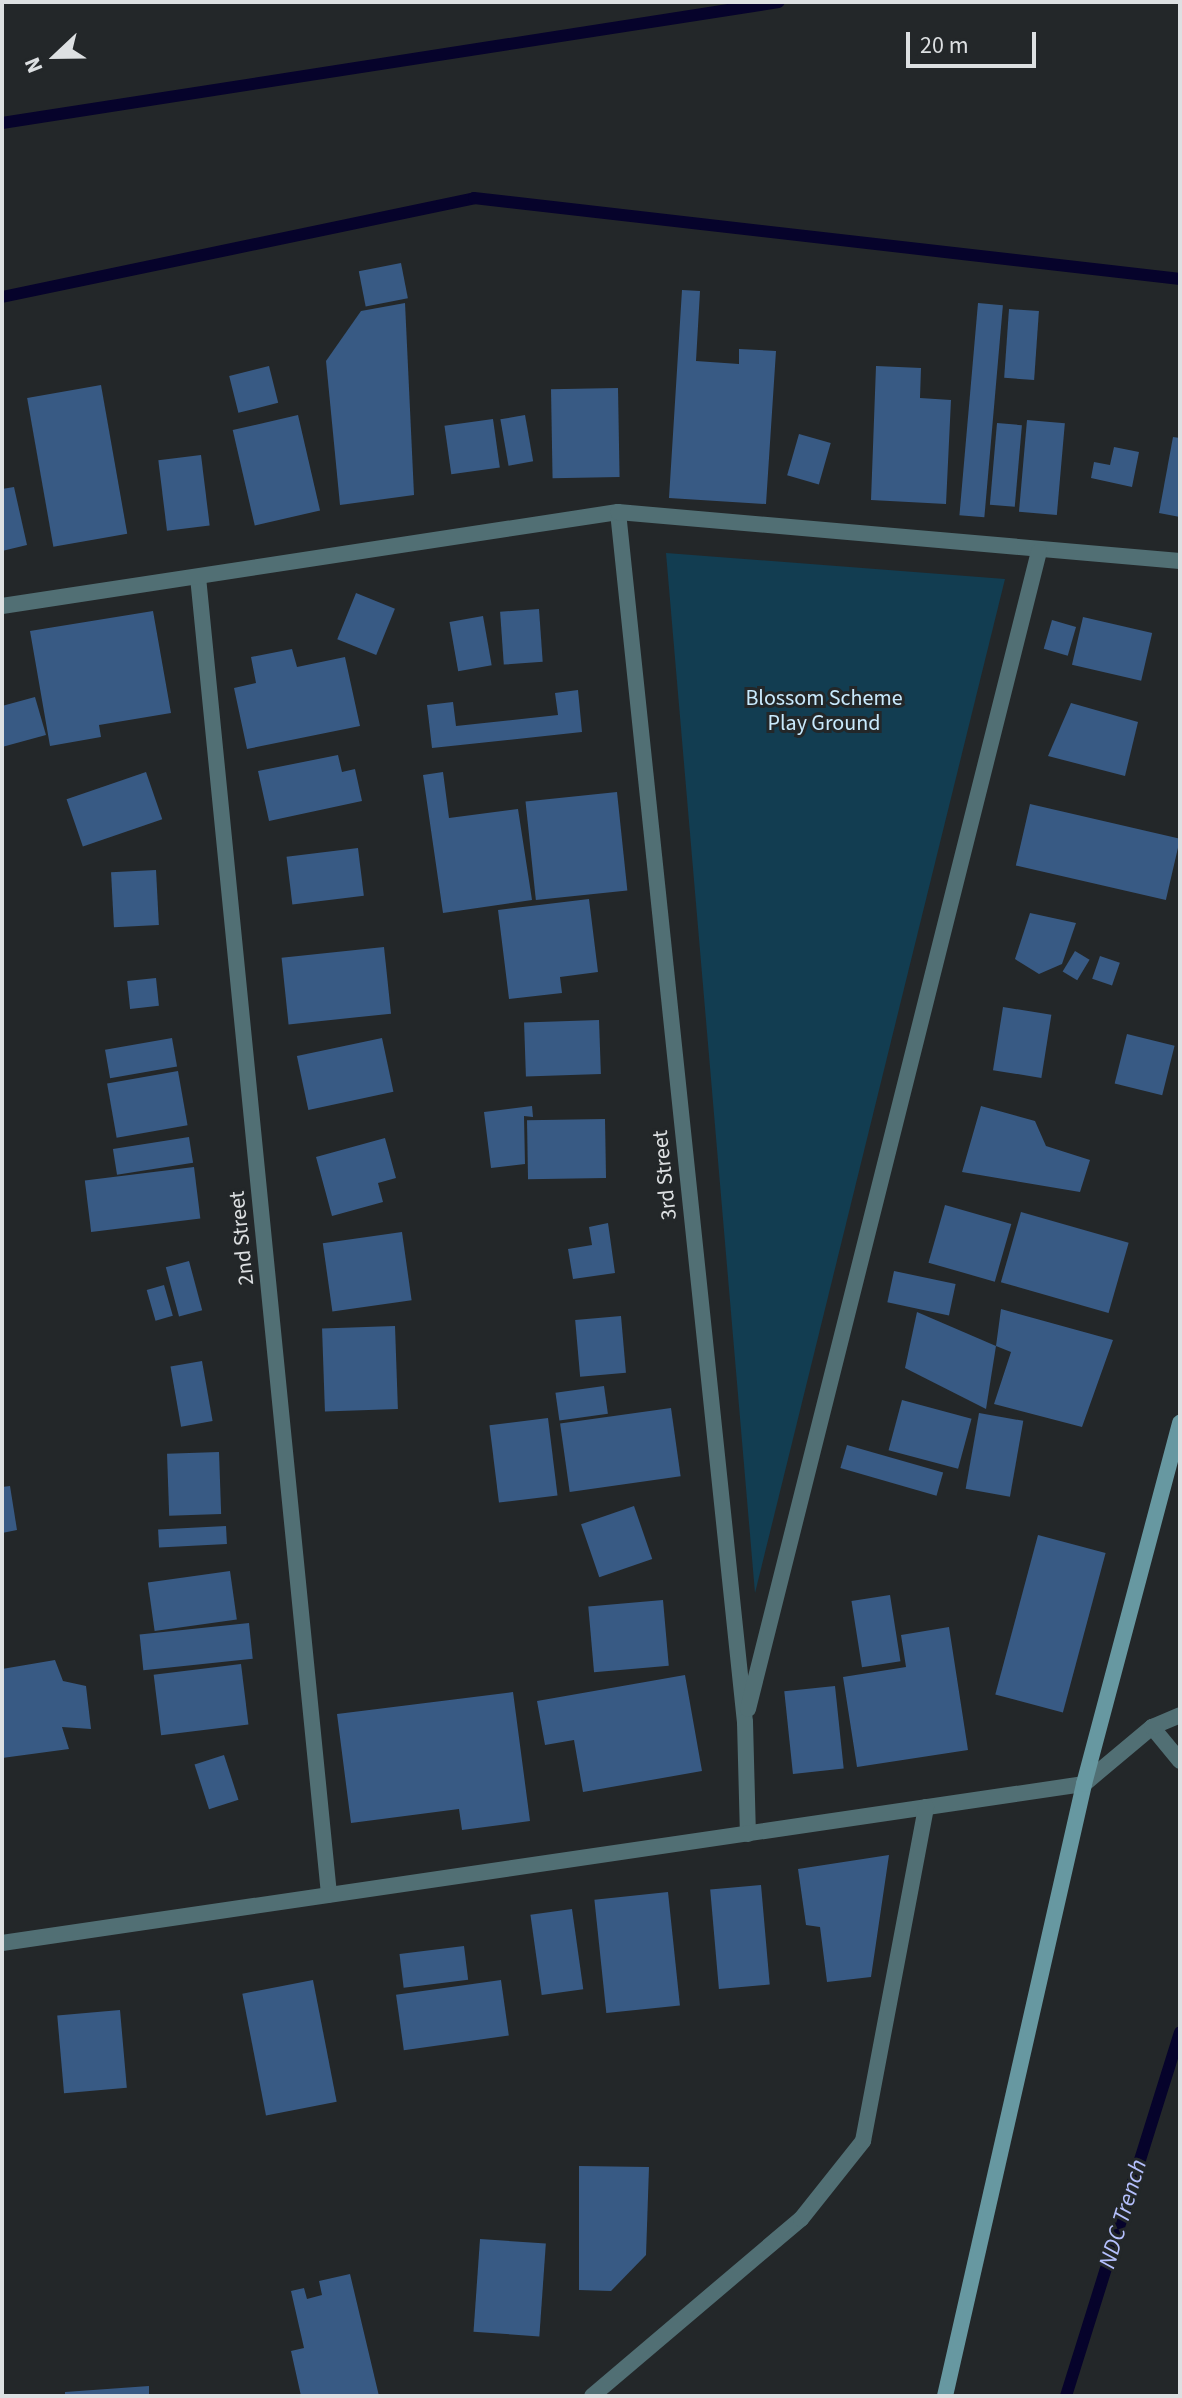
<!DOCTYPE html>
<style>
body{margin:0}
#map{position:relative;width:1182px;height:2398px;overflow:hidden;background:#232729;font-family:"Source Sans 3",sans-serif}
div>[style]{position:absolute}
.green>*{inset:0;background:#123d51}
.stream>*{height:12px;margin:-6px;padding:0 6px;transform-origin:6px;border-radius:6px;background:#06032b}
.building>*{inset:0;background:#385a84;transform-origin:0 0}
.street>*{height:16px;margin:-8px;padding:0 8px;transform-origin:8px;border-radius:8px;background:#516f74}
.secondary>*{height:16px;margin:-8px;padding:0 8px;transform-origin:8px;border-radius:8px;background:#6798a1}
span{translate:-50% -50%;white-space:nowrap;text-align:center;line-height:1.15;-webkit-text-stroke:6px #232729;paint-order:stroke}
.park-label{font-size:22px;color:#c9eafd}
.street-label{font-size:22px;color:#dde0e2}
.water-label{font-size:24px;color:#b5c0fd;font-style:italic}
.frame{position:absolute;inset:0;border:4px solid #dde0e2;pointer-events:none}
.north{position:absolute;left:16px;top:16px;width:80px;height:80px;-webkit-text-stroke:6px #232729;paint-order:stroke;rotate:248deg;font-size:22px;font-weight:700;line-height:32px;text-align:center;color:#dde0e2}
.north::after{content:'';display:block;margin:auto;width:28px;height:36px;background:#dde0e2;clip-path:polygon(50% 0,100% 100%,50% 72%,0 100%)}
.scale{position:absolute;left:906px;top:32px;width:130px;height:36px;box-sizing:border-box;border:4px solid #dde0e2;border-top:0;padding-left:10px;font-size:24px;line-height:28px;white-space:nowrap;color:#dde0e2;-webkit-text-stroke:6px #232729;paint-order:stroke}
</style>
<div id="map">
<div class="green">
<i style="clip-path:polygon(666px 553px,1005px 579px,755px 1593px)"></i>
</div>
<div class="stream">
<i style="left:2px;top:123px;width:786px;rotate:-8.85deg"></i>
<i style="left:2px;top:297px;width:482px;rotate:-11.8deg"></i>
<i style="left:474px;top:198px;width:711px;rotate:6.54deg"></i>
<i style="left:1066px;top:2396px;width:381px;rotate:-72.6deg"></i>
</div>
<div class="building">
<i style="left:401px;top:263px;width:36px;height:43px;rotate:79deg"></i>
<i style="clip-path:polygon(682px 290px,700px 291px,696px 361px,739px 364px,739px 349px,776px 351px,766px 504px,669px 498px)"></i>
<i style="clip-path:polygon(405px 303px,414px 495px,340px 505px,326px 361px,361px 311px)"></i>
<i style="left:978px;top:303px;width:25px;height:213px;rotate:5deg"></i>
<i style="left:1009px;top:309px;width:30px;height:69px;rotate:4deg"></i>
<i style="left:269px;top:366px;width:38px;height:41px;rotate:76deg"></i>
<i style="clip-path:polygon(876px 366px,921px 368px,920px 398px,951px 400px,946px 504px,871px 500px)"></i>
<i style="left:101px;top:385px;width:151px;height:75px;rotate:80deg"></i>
<i style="left:618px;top:388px;width:89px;height:67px;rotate:89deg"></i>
<i style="left:298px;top:415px;width:98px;height:67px;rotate:77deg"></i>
<i style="left:525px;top:415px;width:47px;height:25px;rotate:80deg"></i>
<i style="left:493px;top:419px;width:49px;height:49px;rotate:82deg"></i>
<i style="left:1027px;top:420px;width:38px;height:92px;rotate:5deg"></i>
<i style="left:997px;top:423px;width:25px;height:82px;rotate:5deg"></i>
<i style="left:799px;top:434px;width:33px;height:43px;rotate:16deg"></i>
<i style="clip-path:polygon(1173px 437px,1180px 438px,1180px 517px,1159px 513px)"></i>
<i style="clip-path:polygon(1114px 447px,1139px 452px,1132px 487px,1091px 478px,1094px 462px,1110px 465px)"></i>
<i style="left:201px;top:455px;width:71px;height:43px;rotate:83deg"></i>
<i style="clip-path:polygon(14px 487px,27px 545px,2px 551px,2px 489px)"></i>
<i style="left:356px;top:593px;width:42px;height:50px;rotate:22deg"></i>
<i style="left:539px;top:609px;width:53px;height:39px;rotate:86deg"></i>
<i style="clip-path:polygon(153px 611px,171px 713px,99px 725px,101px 737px,50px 746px,30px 631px)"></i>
<i style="left:483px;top:616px;width:50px;height:34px;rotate:80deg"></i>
<i style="left:1083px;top:617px;width:71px;height:49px;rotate:13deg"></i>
<i style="left:1052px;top:620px;width:25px;height:30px;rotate:16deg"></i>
<i style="clip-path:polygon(292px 649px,297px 667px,345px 657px,360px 726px,247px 749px,234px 688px,256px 683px,251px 657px)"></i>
<i style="clip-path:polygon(578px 690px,582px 732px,432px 748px,427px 705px,453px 702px,456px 726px,558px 715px,555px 693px)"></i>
<i style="clip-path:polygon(35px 697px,46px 735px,2px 747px,2px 706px)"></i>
<i style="clip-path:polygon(1071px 703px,1138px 722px,1125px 776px,1048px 756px)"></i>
<i style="clip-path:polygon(338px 755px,342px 772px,355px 769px,362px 801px,269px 821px,258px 771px)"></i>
<i style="left:146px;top:772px;width:50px;height:84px;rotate:71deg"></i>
<i style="clip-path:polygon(443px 772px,449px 818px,518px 809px,532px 900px,443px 913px,423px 775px)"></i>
<i style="left:617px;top:792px;width:99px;height:92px;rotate:84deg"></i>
<i style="left:1030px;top:804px;width:154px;height:63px;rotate:13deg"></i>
<i style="left:358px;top:848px;width:48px;height:72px;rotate:83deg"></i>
<i style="left:156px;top:870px;width:55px;height:45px;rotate:87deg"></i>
<i style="clip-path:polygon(589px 899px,598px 972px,560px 977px,562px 993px,509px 999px,498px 910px)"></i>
<i style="clip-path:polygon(1030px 913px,1076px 923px,1062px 964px,1039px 974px,1015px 959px)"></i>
<i style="left:384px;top:947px;width:67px;height:103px;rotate:84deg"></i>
<i style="left:1075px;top:951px;width:17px;height:24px;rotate:31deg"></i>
<i style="left:1100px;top:956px;width:21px;height:24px;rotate:19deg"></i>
<i style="left:156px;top:978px;width:28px;height:29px;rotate:84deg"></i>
<i style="left:1003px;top:1007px;width:49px;height:64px;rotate:9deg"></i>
<i style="left:599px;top:1020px;width:54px;height:75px;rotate:88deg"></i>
<i style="left:1127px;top:1034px;width:49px;height:51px;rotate:14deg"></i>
<i style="left:172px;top:1038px;width:29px;height:68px;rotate:80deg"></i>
<i style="left:382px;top:1038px;width:55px;height:87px;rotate:78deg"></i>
<i style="left:178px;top:1071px;width:55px;height:72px;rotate:80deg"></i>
<i style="clip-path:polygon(532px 1106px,533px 1117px,524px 1116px,525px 1164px,491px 1168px,484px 1112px)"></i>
<i style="clip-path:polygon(981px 1106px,1035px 1121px,1046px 1146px,1090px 1160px,1080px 1192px,962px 1172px)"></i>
<i style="left:605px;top:1119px;width:59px;height:78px;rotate:89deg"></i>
<i style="left:189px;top:1137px;width:26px;height:77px;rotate:81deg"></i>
<i style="clip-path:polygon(385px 1138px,396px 1178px,378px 1183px,383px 1202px,332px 1216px,316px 1157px)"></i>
<i style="left:194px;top:1167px;width:52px;height:110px;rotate:83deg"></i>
<i style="left:945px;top:1205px;width:69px;height:60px;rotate:16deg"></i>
<i style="left:1021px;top:1212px;width:112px;height:73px;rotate:16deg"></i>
<i style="clip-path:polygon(608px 1223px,615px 1273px,573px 1279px,568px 1249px,592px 1245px,589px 1227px)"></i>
<i style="left:402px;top:1232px;width:69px;height:80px;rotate:82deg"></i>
<i style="left:189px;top:1261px;width:51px;height:24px;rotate:75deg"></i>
<i style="left:894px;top:1271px;width:63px;height:32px;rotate:12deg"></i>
<i style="left:164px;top:1285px;width:32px;height:18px;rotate:74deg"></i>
<i style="clip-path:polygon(1001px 1309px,1113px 1340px,1082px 1427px,994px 1404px,1011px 1352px,996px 1346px)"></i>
<i style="clip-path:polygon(917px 1312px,996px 1346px,986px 1409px,905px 1368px)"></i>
<i style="left:621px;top:1316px;width:57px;height:46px;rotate:85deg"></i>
<i style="left:395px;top:1326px;width:83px;height:73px;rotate:88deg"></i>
<i style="left:202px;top:1361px;width:61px;height:32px;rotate:80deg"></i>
<i style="left:604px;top:1386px;width:28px;height:49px;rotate:82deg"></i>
<i style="left:902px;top:1400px;width:72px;height:52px;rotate:15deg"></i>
<i style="left:671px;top:1408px;width:69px;height:112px;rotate:82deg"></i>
<i style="left:979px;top:1413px;width:45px;height:77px;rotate:10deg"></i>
<i style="left:548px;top:1418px;width:78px;height:59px;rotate:83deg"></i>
<i style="left:847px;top:1445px;width:100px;height:24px;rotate:16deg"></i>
<i style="left:219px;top:1452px;width:62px;height:52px;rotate:88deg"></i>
<i style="clip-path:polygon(10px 1486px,17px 1530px,2px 1533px,2px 1487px)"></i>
<i style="left:634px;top:1506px;width:56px;height:56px;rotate:71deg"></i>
<i style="left:226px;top:1526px;width:18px;height:68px;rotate:87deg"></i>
<i style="left:1038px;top:1535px;width:70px;height:165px;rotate:15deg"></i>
<i style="left:230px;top:1571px;width:49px;height:83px;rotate:82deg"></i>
<i style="left:890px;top:1595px;width:67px;height:39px;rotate:81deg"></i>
<i style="left:663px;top:1600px;width:66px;height:75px;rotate:85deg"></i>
<i style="left:249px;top:1623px;width:36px;height:110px;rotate:84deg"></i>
<i style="clip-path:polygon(949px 1627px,968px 1750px,857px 1767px,843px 1677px,906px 1667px,901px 1635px)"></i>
<i style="clip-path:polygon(55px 1660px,63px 1681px,86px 1686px,91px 1729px,62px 1727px,69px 1749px,2px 1758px,2px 1669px)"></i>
<i style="left:241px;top:1664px;width:61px;height:88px;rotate:83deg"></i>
<i style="clip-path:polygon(685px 1675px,702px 1771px,583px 1792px,574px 1740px,545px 1745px,537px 1701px)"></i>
<i style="left:835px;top:1686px;width:83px;height:51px;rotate:84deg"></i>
<i style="clip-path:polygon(513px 1692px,530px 1821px,462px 1830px,459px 1809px,351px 1823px,337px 1714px)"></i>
<i style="left:224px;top:1755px;width:47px;height:31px;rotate:72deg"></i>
<i style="clip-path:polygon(889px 1855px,871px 1977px,827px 1982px,820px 1927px,806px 1925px,798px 1869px)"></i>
<i style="left:761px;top:1885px;width:100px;height:51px;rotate:85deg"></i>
<i style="left:668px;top:1892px;width:114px;height:74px;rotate:84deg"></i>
<i style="left:572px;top:1909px;width:81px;height:42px;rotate:82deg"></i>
<i style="left:464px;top:1946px;width:34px;height:65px;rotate:83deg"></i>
<i style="left:313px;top:1980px;width:124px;height:72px;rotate:79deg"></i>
<i style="left:501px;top:1980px;width:56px;height:106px;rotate:82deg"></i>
<i style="left:120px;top:2010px;width:78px;height:63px;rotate:85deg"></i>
<i style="clip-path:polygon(579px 2166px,649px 2167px,646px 2255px,611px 2291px,579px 2290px)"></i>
<i style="left:480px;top:2239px;width:66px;height:93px;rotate:4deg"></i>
<i style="clip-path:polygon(350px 2274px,379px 2396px,301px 2396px,291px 2351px,304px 2348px,291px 2291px,304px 2288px,307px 2299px,322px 2295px,319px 2281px)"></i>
<i style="clip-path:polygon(149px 2386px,149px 2396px,65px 2396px,65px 2392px)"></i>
</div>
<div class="street">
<i style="left:618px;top:512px;width:1217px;rotate:84.01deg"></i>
<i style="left:745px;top:1722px;width:112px;rotate:88.5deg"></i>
<i style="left:198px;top:577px;width:1324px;rotate:84.32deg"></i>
<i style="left:2px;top:606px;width:623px;rotate:-8.68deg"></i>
<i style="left:618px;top:512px;width:564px;rotate:4.98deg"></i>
<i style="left:748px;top:1709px;width:1194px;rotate:-75.89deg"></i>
<i style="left:1152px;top:1727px;width:44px;rotate:50.5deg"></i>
<i style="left:2px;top:1943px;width:1094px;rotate:-8.36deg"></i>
<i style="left:1084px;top:1784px;width:89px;rotate:-40deg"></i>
<i style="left:1152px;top:1727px;width:30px;rotate:-23deg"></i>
<i style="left:592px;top:2396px;width:274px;rotate:-40.3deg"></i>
<i style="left:801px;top:2219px;width:100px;rotate:-51.5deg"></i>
<i style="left:863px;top:2141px;width:340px;rotate:-79.3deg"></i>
</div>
<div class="secondary">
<i style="left:945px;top:2396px;width:628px;rotate:-77.2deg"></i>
<i style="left:1084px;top:1784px;width:374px;rotate:-75.1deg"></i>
</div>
<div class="park-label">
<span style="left:824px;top:711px">Blossom Scheme<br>Play Ground</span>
</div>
<div class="street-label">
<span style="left:665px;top:1175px;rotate:-96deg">3rd Street</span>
<span style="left:242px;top:1238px;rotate:-96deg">2nd Street</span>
</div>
<div class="water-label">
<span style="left:1123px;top:2214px;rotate:-73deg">NDC Trench</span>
</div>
<div class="frame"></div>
<div class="north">N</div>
<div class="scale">20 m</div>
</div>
